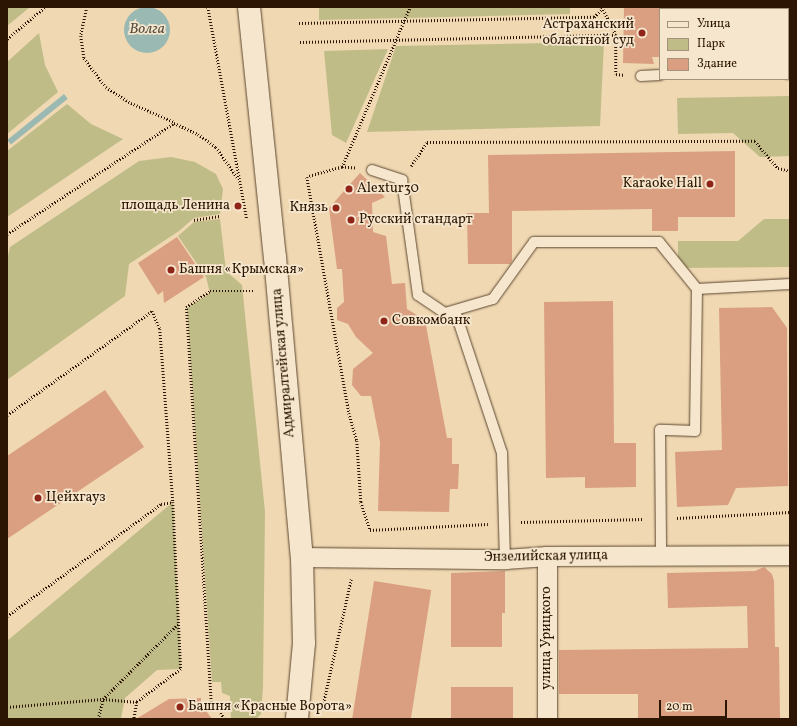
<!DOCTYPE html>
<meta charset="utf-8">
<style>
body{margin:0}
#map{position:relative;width:797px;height:726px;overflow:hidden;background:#efd8b2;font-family:Vollkorn,serif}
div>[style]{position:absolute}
.green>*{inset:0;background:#c0bc88}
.water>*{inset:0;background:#9bb9b3;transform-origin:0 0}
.round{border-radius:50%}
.building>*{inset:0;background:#da9f81;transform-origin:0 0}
.path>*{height:2.5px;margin-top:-1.25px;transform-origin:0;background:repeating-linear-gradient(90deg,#2c1502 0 1px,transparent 0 3px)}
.roads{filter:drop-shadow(0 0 1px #5d462e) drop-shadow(0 0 1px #5d462e)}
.lane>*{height:10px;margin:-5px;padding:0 5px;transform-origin:5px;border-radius:5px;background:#f5e6cd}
.street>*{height:19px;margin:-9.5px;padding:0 9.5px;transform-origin:9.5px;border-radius:9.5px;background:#f5e6cd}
.secondary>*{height:22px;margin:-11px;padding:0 11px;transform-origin:11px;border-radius:11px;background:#f5e6cd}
.dots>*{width:11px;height:11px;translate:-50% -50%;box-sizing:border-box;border:2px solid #f5e6cd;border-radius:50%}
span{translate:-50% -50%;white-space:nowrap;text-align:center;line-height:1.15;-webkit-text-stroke:3.5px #f5e6cd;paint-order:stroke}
.poi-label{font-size:14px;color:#2c1502}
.right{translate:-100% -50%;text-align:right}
.left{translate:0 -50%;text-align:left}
.street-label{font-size:14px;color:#2c1502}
.water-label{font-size:15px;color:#534e40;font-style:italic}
.frame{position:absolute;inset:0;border:8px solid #2c1502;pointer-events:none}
.legend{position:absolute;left:659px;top:8px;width:130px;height:72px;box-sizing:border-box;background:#f5e6cd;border:1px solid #a5927c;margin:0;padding:5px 7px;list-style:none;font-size:12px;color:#2c1502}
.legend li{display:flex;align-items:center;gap:8px;height:20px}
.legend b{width:20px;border:1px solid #a5927c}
.scale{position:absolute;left:659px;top:700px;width:68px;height:18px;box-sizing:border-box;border:2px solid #2c1502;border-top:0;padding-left:5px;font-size:12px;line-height:14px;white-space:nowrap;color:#2c1502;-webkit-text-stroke:3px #f5e6cd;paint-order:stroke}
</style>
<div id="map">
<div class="green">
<i style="clip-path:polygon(7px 7px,30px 7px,7px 26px)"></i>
<i style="clip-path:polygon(319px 7px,570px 7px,570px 14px,319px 20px)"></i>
<i style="clip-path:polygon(39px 33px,45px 65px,58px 92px,7px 134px,7px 62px)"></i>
<i style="clip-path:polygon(604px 42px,600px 126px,367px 132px,396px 46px)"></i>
<i style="clip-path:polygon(388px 49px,346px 143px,332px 135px,324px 51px)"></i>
<i style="clip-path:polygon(790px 96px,790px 156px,760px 157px,733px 133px,678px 134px,677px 98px)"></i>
<i style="clip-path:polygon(67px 104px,91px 124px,123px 139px,7px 217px,7px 151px)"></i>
<i style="clip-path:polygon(171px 157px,195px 162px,216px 174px,223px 189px,220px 214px,194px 218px,179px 231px,129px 264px,125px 296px,7px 380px,7px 260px,10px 247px,139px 161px)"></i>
<i style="clip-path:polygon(220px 219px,226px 271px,242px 285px,265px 512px,263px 687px,261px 714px,256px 719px,231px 719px,230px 696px,222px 693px,221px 682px,212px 682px,187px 308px,210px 293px,206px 277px,178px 236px,194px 222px)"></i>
<i style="clip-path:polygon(764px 219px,790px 219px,790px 267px,678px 268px,678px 241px,738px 241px)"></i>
<i style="clip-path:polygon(173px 502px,181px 669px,157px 670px,125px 698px,121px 719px,7px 719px,7px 641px)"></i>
</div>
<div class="water">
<i class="round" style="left:124px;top:7px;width:46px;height:46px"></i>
<i style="left:64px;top:94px;width:6px;height:73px;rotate:51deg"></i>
</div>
<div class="building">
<i style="clip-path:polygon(624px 7px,660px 7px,660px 57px,652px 57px,654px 64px,623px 63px)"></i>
<i style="clip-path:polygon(735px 151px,735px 217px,678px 217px,678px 231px,652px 231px,652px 209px,512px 211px,512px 261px,510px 264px,468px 264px,467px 213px,489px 213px,488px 155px)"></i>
<i style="clip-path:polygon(360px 173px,385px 197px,372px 203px,373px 232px,386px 236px,392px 284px,405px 283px,407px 309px,425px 320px,447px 438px,452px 438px,452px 464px,459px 464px,458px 489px,450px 489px,449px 512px,378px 511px,380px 442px,371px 396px,361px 396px,352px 385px,353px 369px,373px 353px,356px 337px,348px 324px,337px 320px,337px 308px,344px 302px,342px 269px,337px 269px,329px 208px)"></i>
<i style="clip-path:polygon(177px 237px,204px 277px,164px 303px,163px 291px,158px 295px,138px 263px)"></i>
<i style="clip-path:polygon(613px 301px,614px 443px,636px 443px,636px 487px,585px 488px,585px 477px,546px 478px,544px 302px)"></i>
<i style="clip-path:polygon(772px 307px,787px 328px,788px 486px,736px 488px,728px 505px,677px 507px,675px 452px,722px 450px,719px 308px)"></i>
<i style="clip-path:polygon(105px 390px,144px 447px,7px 539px,7px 456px)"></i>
<i style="clip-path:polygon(764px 567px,772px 574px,774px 581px,775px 647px,779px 647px,780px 718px,638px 719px,638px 694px,559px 694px,559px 650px,748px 648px,747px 606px,668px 608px,667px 573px,755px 571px)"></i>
<i style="clip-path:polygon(505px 571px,505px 613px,502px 613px,502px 647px,451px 647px,451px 573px)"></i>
<i style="left:374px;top:581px;width:58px;height:140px;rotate:9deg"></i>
<i style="left:513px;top:687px;width:32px;height:62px;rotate:90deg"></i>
<i style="clip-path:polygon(201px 698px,201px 704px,212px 719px,136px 719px,169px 699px)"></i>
</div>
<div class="path">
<i style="left:87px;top:7px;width:30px;rotate:102deg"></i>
<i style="left:81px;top:36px;width:22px;rotate:82deg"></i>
<i style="left:84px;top:58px;width:36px;rotate:53deg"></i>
<i style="left:106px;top:87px;width:30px;rotate:33deg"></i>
<i style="left:131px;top:103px;width:47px;rotate:23.8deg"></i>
<i style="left:208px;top:7px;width:216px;rotate:79.6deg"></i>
<i style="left:602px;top:7px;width:31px;rotate:63deg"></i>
<i style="left:616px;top:35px;width:39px;rotate:90deg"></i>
<i style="left:616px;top:74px;width:9px;rotate:6deg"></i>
<i style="left:299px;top:23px;width:295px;rotate:-1.2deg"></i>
<i style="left:594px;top:17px;width:11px;rotate:-45deg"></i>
<i style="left:7px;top:39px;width:50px;rotate:-40.1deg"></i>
<i style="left:300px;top:42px;width:316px;rotate:-1.3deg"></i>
<i style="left:411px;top:166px;width:29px;rotate:-56deg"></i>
<i style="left:427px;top:142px;width:328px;rotate:-0.2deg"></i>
<i style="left:755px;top:141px;width:35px;rotate:50deg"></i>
<i style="left:778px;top:168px;width:12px;rotate:14deg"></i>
<i style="left:342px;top:167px;width:174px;rotate:-67deg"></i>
<i style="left:355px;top:168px;width:13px;rotate:-176deg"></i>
<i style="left:342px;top:167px;width:36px;rotate:164deg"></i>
<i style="left:307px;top:177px;width:240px;rotate:79.9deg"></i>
<i style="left:349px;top:413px;width:29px;rotate:74deg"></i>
<i style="left:357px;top:441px;width:61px;rotate:86.2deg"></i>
<i style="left:361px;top:502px;width:29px;rotate:72deg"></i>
<i style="left:370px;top:530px;width:118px;rotate:-2.9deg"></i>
<i style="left:194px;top:220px;width:26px;rotate:-9deg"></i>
<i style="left:7px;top:234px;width:201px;rotate:-33.6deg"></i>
<i style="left:174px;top:123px;width:26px;rotate:25deg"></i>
<i style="left:198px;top:134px;width:22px;rotate:36deg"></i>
<i style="left:216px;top:147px;width:39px;rotate:55deg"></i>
<i style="left:7px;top:415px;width:178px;rotate:-35.6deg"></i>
<i style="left:152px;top:311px;width:20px;rotate:66deg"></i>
<i style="left:160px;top:329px;width:173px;rotate:85.7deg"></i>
<i style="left:677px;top:518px;width:113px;rotate:-3deg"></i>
<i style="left:521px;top:522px;width:123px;rotate:-1.4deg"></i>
<i style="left:7px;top:616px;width:190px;rotate:-36deg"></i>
<i style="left:161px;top:504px;width:12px;rotate:-9deg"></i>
<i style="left:173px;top:502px;width:167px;rotate:87.3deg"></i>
<i style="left:181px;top:669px;width:55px;rotate:143.1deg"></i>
<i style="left:137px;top:702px;width:17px;rotate:100deg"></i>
<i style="left:7px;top:707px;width:96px;rotate:-4.8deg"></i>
<i style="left:103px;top:699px;width:107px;rotate:-45deg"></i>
<i style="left:322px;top:709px;width:133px;rotate:-77.4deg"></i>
<i style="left:98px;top:719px;width:21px;rotate:-76deg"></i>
<i style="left:103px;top:699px;width:34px;rotate:5deg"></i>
<i style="left:224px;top:719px;width:12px;rotate:-121deg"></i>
<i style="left:218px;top:709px;width:10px;rotate:-135deg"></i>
<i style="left:211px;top:702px;width:396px;rotate:-93.6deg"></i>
<i style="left:186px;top:307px;width:29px;rotate:-34deg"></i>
<i style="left:210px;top:291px;width:44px"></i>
</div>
<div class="roads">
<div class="lane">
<i style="left:788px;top:74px;width:2px"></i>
<i style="left:641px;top:76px;width:19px;rotate:-3deg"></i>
<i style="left:372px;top:170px;width:32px;rotate:18deg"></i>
<i style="left:402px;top:180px;width:116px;rotate:82.1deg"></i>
<i style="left:418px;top:295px;width:32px;rotate:34deg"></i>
<i style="left:445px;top:313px;width:50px;rotate:-16.3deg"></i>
<i style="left:493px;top:299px;width:70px;rotate:-54.3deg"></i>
<i style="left:534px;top:242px;width:125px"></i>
<i style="left:659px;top:242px;width:60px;rotate:51deg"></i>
<i style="left:697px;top:289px;width:142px;rotate:90.8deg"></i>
<i style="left:695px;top:431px;width:35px;rotate:-178deg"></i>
<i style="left:660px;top:430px;width:126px;rotate:89.5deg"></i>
<i style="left:697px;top:289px;width:93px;rotate:-3.1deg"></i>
<i style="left:455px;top:311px;width:150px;rotate:71.7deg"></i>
<i style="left:502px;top:453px;width:106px;rotate:88.4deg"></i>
</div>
<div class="street">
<i style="left:547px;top:556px;width:163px;rotate:90deg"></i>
<i style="left:302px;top:557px;width:203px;rotate:0.6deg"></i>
<i style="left:505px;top:559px;width:42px;rotate:-4.1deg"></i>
<i style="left:547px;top:556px;width:243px;rotate:-0.2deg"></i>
</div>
<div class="secondary">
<i style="left:249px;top:7px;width:251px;rotate:84.1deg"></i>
<i style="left:275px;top:257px;width:301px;rotate:84.9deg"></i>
<i style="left:302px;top:557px;width:86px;rotate:88.7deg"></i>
<i style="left:304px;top:643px;width:76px;rotate:95.3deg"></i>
</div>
</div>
<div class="dots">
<i style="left:642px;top:33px;background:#8f2418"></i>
<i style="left:710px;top:184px;background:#8f2418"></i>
<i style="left:349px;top:189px;background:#8f2418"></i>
<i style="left:238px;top:206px;background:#8f2418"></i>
<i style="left:336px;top:208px;background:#8f2418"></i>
<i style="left:351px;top:220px;background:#8f2418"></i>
<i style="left:171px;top:270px;background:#8f2418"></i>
<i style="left:384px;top:321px;background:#8f2418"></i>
<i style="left:38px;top:498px;background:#8f2418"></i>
<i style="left:180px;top:707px;background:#8f2418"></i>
</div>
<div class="poi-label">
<span class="right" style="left:634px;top:33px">Астраханский<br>областной суд</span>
<span class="right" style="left:702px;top:184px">Karaoke Hall</span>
<span class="left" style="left:357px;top:189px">Alextur30</span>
<span class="right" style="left:230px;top:206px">площадь Ленина</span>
<span class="right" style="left:328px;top:208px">Князь</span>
<span class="left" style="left:359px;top:220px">Русский стандарт</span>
<span class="left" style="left:179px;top:270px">Башня «Крымская»</span>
<span class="left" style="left:392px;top:321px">Совкомбанк</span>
<span class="left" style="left:46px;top:498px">Цейхгауз</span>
<span class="left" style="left:188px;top:707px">Башня «Красные Ворота»</span>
</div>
<div class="street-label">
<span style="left:284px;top:363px;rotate:-95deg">Адмиралтейская улица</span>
<span style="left:546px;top:557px;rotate:-1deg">Энзелийская улица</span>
<span style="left:547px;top:638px;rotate:-90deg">улица Урицкого</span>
</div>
<div class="water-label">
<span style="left:147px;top:30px">Волга</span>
</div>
<div class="frame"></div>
<ul class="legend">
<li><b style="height:5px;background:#f5e6cd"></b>Улица</li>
<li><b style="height:11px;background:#c0bc88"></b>Парк</li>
<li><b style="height:11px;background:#da9f81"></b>Здание</li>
</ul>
<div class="scale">20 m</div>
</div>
